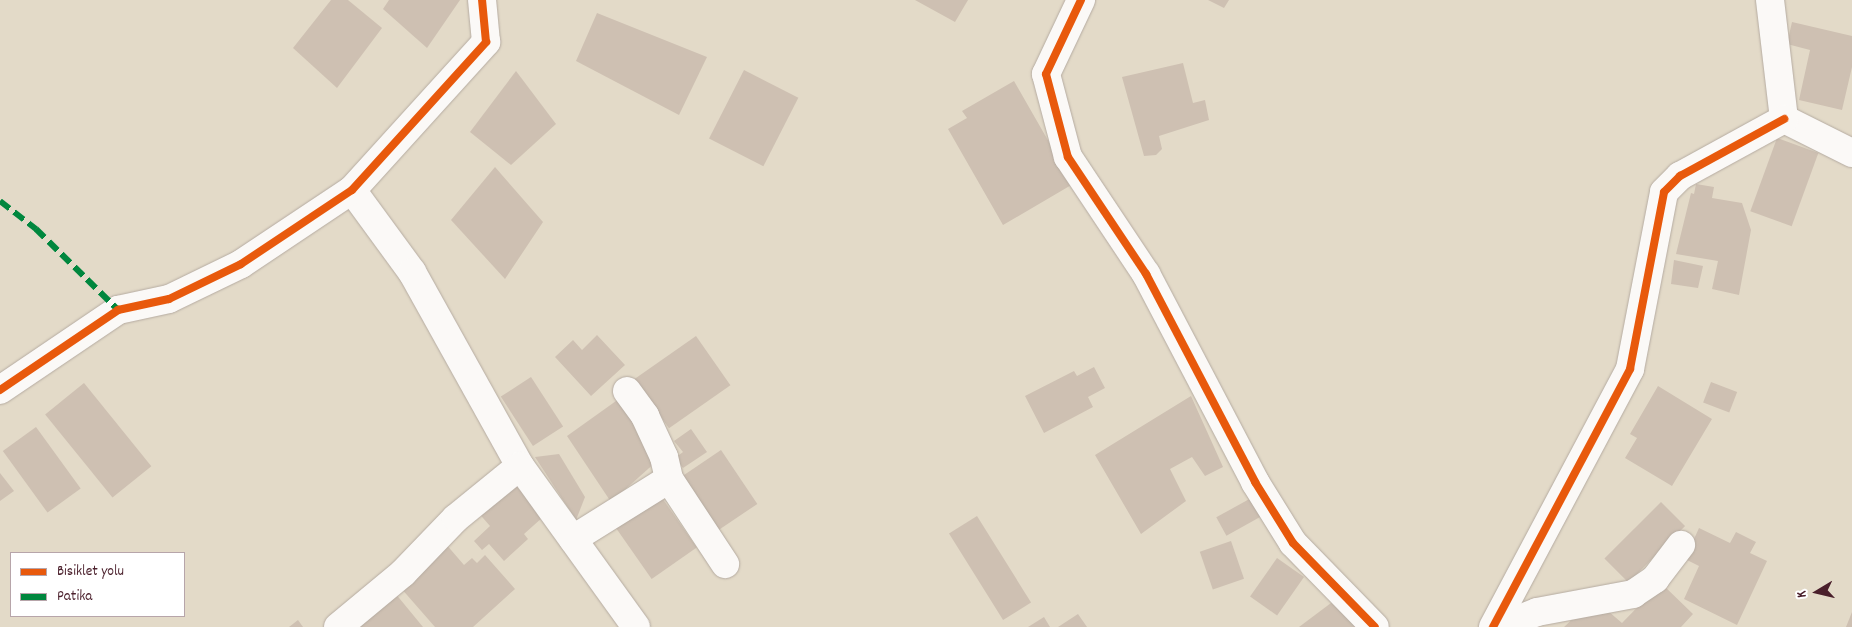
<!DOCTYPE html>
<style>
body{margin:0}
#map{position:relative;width:1852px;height:627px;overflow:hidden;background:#e3dac8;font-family:Dekko,sans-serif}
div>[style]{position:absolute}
.building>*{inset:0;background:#cec0b2;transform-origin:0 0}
.roads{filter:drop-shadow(0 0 1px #b5aba1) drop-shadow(0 0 1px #b5aba1)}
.minor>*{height:28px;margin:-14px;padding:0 14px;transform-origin:14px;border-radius:14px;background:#fbf9f7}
.quiet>*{height:6px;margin-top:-3px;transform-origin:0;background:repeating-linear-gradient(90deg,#00873e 0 12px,transparent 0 18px)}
.cycleway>*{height:8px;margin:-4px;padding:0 4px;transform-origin:4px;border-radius:4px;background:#e8590c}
span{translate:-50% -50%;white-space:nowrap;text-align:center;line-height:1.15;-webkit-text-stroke:4px #fff;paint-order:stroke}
.legend{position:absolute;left:10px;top:552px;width:175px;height:65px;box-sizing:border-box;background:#fff;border:1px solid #b7a5aa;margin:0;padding:6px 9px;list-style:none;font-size:15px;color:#4a1f2b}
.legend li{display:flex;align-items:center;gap:10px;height:25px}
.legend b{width:25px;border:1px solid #b7a5aa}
.north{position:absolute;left:1792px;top:567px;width:50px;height:50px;-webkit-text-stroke:4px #fff;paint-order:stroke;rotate:261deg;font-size:14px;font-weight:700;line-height:20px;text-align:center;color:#4a1f2b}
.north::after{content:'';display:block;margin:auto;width:18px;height:22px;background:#4a1f2b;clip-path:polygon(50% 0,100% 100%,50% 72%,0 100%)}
</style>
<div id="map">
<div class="building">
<i style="clip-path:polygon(331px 0,348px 0,382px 28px,337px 88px,293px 48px)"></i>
<i style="clip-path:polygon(389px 0,460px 0,427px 48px,383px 9px)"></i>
<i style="clip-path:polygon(915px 0,968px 0,955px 22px)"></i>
<i style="clip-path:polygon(1208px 0,1229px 0,1224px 8px)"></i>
<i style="clip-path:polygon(597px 13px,707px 57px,679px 115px,576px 61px)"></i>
<i style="clip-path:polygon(1792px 22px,1852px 36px,1852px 67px,1842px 110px,1799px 100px,1810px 50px,1787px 44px)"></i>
<i style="clip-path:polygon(1183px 63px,1193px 103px,1205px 100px,1209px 120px,1159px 136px,1162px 149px,1156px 155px,1144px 156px,1122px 77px)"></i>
<i style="left:744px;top:70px;width:61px;height:77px;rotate:27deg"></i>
<i style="clip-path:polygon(516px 71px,556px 124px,511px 165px,470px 132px)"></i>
<i style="clip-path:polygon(1014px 81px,1073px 184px,1003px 225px,948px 129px,967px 118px,962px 111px)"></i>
<i style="left:1777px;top:138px;width:44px;height:78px;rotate:20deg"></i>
<i style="clip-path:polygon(495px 167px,543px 222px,505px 279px,451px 220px)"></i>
<i style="clip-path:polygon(1696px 184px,1714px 187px,1712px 198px,1742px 203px,1751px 230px,1739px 295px,1712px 289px,1718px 261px,1676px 254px,1691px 193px,1694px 194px)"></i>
<i style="clip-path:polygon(1674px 260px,1703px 266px,1698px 288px,1671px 284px)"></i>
<i style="clip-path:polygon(597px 335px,625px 365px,591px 396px,555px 357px,573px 340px,582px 350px)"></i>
<i style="left:696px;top:336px;width:60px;height:75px;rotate:55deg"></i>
<i style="clip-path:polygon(1094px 367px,1105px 388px,1088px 397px,1093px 407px,1044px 433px,1025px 396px,1074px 371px,1077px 376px)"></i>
<i style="left:531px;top:377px;width:59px;height:36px;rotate:57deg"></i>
<i style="left:1711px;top:382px;width:28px;height:22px;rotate:21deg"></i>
<i style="left:84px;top:383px;width:107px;height:50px;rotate:51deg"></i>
<i style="clip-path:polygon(1658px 386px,1712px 419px,1672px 486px,1625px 458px,1637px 438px,1630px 434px)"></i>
<i style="clip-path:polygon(623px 396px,657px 461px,611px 502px,567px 436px)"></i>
<i style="clip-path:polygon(1191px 396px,1223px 467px,1205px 476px,1192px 457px,1170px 469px,1186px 501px,1141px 534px,1095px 455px)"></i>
<i style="left:36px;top:427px;width:76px;height:41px;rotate:54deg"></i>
<i style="clip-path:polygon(691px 429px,707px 452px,683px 468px,675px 458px,683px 452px,674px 441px)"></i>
<i style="left:721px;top:450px;width:65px;height:53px;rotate:56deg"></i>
<i style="clip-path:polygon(559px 454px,585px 497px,576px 520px,535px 457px)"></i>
<i style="clip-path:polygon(0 473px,14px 491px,0 501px)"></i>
<i style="clip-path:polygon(511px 480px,543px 517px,524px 534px,528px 539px,504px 561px,489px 544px,482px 550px,474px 541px,490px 526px,476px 510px)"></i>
<i style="left:660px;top:495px;width:64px;height:55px;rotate:55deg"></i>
<i style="left:1253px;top:497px;width:21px;height:42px;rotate:61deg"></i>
<i style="left:1661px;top:502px;width:34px;height:80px;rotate:45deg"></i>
<i style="left:977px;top:516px;width:102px;height:33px;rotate:58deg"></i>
<i style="clip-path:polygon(1699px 528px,1730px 543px,1736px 532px,1756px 542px,1750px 553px,1767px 561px,1737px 625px,1684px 599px,1699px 566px,1685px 559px)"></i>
<i style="left:1231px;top:541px;width:40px;height:33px;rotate:71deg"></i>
<i style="clip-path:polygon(445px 543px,464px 565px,472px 558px,477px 563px,485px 555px,515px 589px,473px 627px,435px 627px,400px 587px)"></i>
<i style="left:1277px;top:558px;width:33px;height:47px;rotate:35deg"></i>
<i style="clip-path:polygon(1661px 583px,1693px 614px,1681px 627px,1564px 627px,1594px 599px,1622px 623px)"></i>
<i style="clip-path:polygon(395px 593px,423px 627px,353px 627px)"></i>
<i style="clip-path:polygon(1339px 597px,1362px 627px,1299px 627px)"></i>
<i style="clip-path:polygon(1852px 612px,1852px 627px,1846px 627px)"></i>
<i style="clip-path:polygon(1078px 614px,1087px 627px,1058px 627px)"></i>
<i style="clip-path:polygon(1044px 617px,1050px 627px,1028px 627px)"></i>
<i style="clip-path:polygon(298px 620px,303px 627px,289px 627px)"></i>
</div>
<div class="roads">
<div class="minor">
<i style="left:1081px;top:0;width:82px;rotate:115.3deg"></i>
<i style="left:1046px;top:74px;width:86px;rotate:75.2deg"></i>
<i style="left:1068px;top:157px;width:141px;rotate:56.3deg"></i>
<i style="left:1146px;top:274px;width:235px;rotate:62.3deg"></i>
<i style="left:1255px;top:482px;width:72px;rotate:58.1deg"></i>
<i style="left:1293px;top:543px;width:117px;rotate:45.7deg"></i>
<i style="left:1770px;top:0;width:120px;rotate:83.3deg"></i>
<i style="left:1784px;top:119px;width:76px;rotate:26.6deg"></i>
<i style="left:352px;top:190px;width:102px;rotate:53.8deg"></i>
<i style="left:412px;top:272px;width:222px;rotate:60.9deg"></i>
<i style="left:520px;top:466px;width:198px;rotate:54.2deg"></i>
<i style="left:0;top:390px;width:143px;rotate:-34.1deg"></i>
<i style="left:118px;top:310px;width:52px;rotate:-12.2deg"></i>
<i style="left:169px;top:299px;width:80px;rotate:-25.9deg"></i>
<i style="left:241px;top:264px;width:133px;rotate:-33.7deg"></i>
<i style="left:352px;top:190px;width:200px;rotate:-47.8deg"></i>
<i style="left:486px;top:42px;width:42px;rotate:-95.4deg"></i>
<i style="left:627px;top:391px;width:31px;rotate:54deg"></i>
<i style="left:645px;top:416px;width:45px;rotate:65.1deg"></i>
<i style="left:664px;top:457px;width:23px;rotate:77deg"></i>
<i style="left:669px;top:479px;width:102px;rotate:56.6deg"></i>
<i style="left:573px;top:539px;width:113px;rotate:-32deg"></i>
<i style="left:338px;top:627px;width:85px;rotate:-39.7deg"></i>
<i style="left:403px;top:573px;width:76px;rotate:-46.1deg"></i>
<i style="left:456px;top:518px;width:82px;rotate:-39.1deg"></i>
<i style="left:1493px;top:627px;width:292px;rotate:-62deg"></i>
<i style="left:1630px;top:369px;width:180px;rotate:-79.1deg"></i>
<i style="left:1664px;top:192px;width:23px;rotate:-45deg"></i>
<i style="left:1680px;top:176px;width:119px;rotate:-28.7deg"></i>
<i style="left:1499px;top:627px;width:41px;rotate:-21.5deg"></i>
<i style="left:1537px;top:612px;width:98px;rotate:-10.6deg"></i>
<i style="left:1633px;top:594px;width:27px;rotate:-34deg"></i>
<i style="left:1655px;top:579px;width:43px;rotate:-52.6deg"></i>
</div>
</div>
<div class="quiet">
<i style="left:0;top:201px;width:46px;rotate:37.9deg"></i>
<i style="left:36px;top:229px;width:115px;rotate:44.6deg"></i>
</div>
<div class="cycleway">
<i style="left:1081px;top:0;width:82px;rotate:115.3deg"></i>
<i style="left:1046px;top:74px;width:86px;rotate:75.2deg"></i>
<i style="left:1068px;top:157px;width:141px;rotate:56.3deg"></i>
<i style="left:1146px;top:274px;width:235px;rotate:62.3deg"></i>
<i style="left:1255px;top:482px;width:72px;rotate:58.1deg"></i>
<i style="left:1293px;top:543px;width:117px;rotate:45.7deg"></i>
<i style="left:0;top:390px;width:143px;rotate:-34.1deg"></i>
<i style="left:118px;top:310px;width:52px;rotate:-12.2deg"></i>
<i style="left:169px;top:299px;width:80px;rotate:-25.9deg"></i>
<i style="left:241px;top:264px;width:133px;rotate:-33.7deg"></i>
<i style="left:352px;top:190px;width:200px;rotate:-47.8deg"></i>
<i style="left:486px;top:42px;width:42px;rotate:-95.4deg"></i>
<i style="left:1493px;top:627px;width:292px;rotate:-62deg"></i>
<i style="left:1630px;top:369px;width:180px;rotate:-79.1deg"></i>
<i style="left:1664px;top:192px;width:23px;rotate:-45deg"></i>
<i style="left:1680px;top:176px;width:119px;rotate:-28.7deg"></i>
</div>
<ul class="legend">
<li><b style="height:6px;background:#e8590c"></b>Bisiklet yolu</li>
<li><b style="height:6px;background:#00873e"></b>Patika</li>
</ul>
<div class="north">K</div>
</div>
